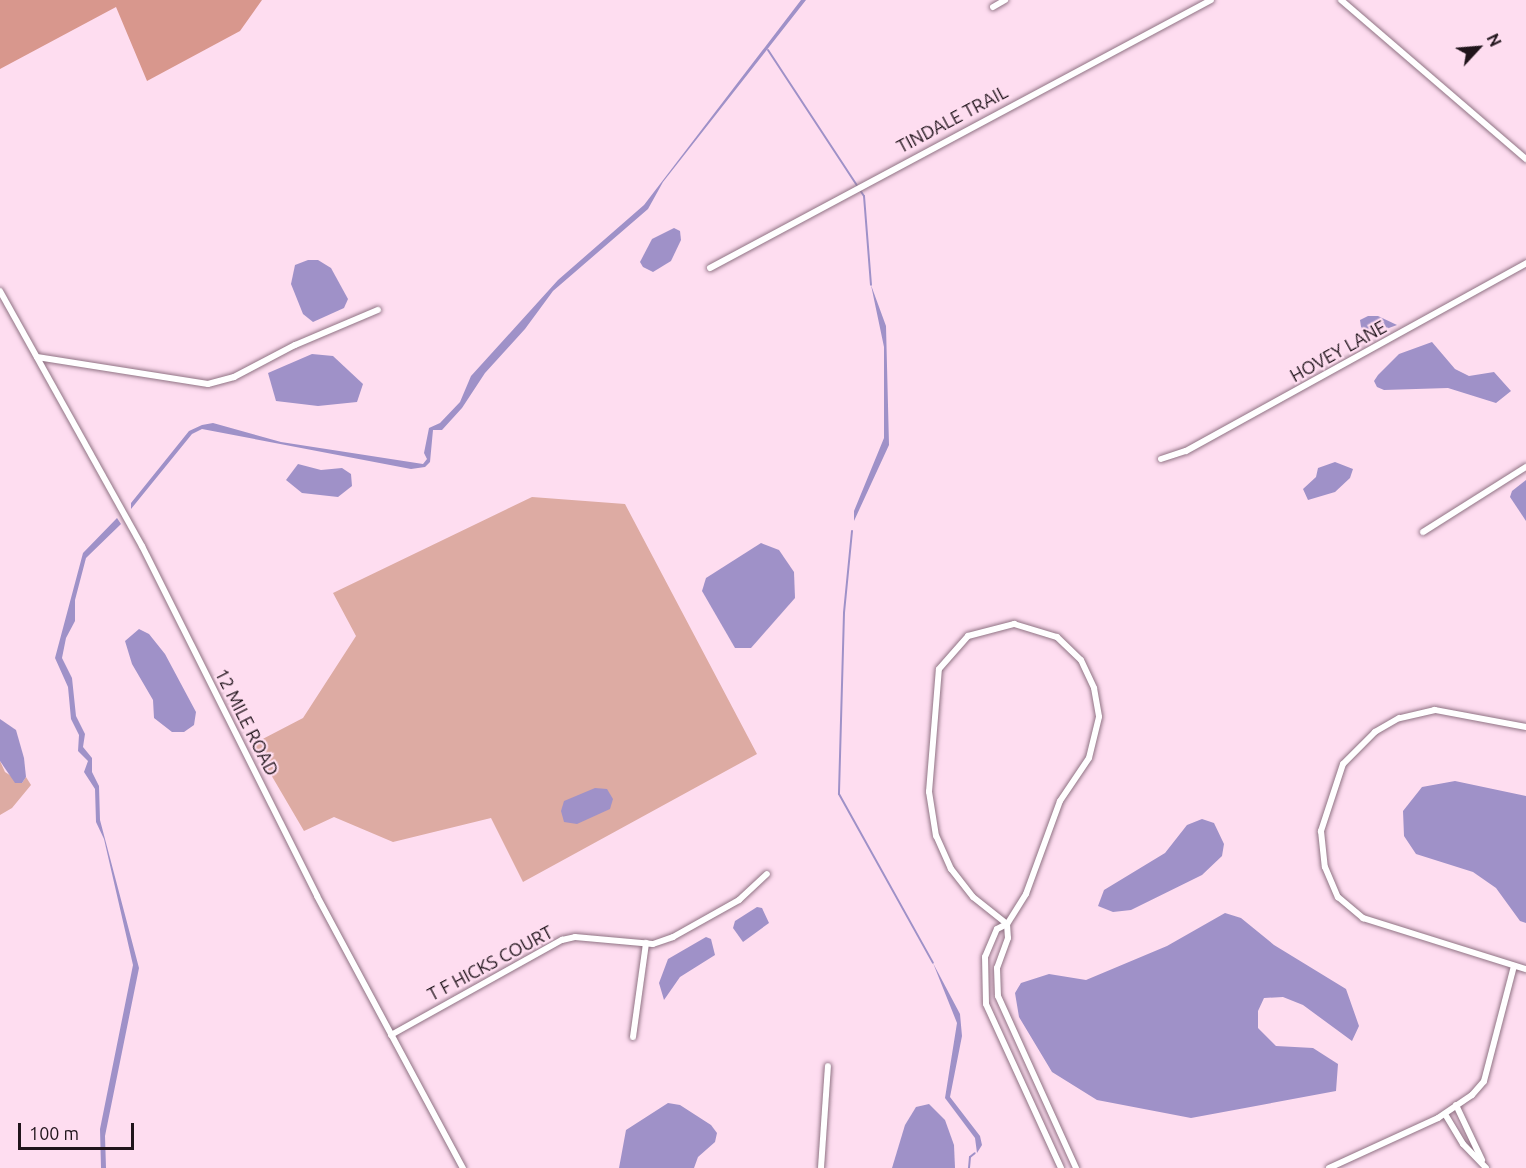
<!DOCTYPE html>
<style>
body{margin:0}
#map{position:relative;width:1526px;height:1168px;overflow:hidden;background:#feddf0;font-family:Ubuntu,sans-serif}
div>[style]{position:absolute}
.green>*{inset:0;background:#ddaba3}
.forest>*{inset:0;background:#d8978d}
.water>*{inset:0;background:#9f91c8}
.stream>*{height:2px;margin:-1px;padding:0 1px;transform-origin:1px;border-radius:1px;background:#9f91c8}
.roads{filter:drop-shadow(0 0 2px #907384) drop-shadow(0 0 2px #907384)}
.street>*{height:6px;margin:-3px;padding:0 3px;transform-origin:3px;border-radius:3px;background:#fff}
span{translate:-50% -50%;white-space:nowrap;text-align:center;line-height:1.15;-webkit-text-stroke:4.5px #feddf0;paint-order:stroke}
.street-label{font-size:18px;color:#20141b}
.north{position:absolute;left:1448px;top:18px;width:60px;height:60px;-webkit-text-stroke:4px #feddf0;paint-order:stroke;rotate:64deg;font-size:16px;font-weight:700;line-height:24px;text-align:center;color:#20141b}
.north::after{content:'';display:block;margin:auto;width:21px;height:27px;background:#20141b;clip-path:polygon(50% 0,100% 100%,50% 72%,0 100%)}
.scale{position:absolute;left:18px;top:1123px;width:116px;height:27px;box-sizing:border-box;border:3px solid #20141b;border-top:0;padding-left:8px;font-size:18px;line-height:21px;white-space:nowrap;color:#20141b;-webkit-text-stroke:4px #feddf0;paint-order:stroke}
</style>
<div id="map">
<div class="green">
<i style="clip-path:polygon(532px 497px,625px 504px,757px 754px,523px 882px,491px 818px,393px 842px,334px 817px,304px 831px,253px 744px,303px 718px,356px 636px,333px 593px)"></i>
<i style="clip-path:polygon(0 761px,5px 772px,22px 783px,26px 777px,31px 785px,12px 808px,0 815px)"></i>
</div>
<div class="forest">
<i style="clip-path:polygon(0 0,262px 0,240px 31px,147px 81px,116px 7px,0 69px)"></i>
</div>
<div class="water">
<i style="clip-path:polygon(801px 0,806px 0,663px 182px,648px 209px,553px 291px,525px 329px,485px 373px,462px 408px,442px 430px,433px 430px,430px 462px,425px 467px,411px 469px,202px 429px,192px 434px,131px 509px,131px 503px,189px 431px,202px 425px,213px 423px,281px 442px,423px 464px,427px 459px,424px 453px,429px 428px,440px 423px,460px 402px,471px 376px,558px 280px,644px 205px)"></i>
<i style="clip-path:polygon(674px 228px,680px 231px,681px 240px,671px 261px,653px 272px,643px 267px,640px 262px,652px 239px)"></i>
<i style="clip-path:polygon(308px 260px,318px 260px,331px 268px,348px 299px,344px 308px,313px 322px,303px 314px,291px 284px,295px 265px)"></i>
<i style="clip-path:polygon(871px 285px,886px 326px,889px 445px,854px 521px,854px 511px,884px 438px,884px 347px)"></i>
<i style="clip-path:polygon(1368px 316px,1378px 316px,1397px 325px,1370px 335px,1362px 333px,1360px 320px)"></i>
<i style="clip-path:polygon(1432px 342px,1455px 369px,1469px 376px,1494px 372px,1511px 391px,1496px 403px,1448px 388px,1384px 390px,1377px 387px,1374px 381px,1378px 375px,1399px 354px)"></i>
<i style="clip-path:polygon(312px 354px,333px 356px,363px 384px,357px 402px,318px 406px,276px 401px,268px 373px)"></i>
<i style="clip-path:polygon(1335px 462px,1353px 469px,1350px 478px,1335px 492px,1308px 500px,1303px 489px,1316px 477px,1318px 468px)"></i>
<i style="clip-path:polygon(298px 464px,321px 470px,342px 468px,351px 474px,352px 486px,338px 497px,302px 493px,286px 480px)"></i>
<i style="clip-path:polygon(1526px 480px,1526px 521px,1510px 497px,1512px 491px)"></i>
<i style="clip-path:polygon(117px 518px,121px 524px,86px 558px,75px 600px,75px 621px,66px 638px,62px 658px,72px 678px,76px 716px,85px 734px,83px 747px,92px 758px,92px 772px,99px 786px,100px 820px,139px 968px,105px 1136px,106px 1168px,101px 1168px,100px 1129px,133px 965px,104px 839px,96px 822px,95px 789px,84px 772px,88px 761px,78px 751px,79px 735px,71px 719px,68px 687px,55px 658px,83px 553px)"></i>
<i style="clip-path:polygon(761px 543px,779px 550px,794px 572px,795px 598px,751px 648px,735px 648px,702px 591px,706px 578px)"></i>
<i style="clip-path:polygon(139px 629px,149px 634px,165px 654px,196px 712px,194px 725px,184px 732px,172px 732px,154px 718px,153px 700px,132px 664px,125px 641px)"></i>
<i style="clip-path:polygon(0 719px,16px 730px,24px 758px,26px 777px,22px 783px,15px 783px,0 761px)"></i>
<i style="clip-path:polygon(1455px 781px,1526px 796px,1526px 923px,1520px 921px,1496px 888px,1473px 872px,1416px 854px,1404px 836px,1403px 811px,1422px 787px)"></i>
<i style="clip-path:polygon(595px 788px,607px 789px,613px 799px,610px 809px,577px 824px,564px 822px,561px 811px,564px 801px)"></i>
<i style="clip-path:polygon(1202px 819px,1214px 823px,1224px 844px,1222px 856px,1202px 875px,1131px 910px,1113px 912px,1098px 906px,1104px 890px,1165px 853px,1187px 825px)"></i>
<i style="clip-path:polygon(757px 907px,762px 908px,769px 923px,743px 942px,733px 928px,735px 921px)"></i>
<i style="clip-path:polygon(1225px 913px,1241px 918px,1274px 945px,1346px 989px,1359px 1026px,1352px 1041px,1303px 1005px,1283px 997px,1264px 998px,1258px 1011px,1258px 1028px,1276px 1046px,1313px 1048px,1338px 1064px,1336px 1091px,1191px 1118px,1097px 1100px,1052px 1072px,1019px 1017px,1015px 993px,1021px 983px,1049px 974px,1086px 980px,1167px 946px)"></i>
<i style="clip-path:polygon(706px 937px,711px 939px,715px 955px,680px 977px,664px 1000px,659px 983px,668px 959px)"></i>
<i style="clip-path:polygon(933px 963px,960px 1014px,962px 1036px,950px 1097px,980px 1136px,982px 1145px,977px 1153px,975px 1138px,945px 1098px,957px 1023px)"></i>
<i style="clip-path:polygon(668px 1103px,680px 1105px,711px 1125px,717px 1133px,715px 1142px,698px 1157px,694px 1168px,619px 1168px,626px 1130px)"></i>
<i style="clip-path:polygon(929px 1104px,945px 1120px,954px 1145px,955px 1168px,892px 1168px,905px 1125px,916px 1107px)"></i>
</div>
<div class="stream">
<i style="left:768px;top:50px;width:175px;rotate:56.7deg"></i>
<i style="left:864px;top:196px;width:89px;rotate:85.5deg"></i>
<i style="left:852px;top:531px;width:82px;rotate:95.6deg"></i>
<i style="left:844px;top:613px;width:181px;rotate:91.6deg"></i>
<i style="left:839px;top:794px;width:193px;rotate:60.9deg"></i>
<i style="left:969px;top:1168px;width:11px;rotate:-85deg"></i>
<i style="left:970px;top:1157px;width:6px;rotate:-39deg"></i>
</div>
<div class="roads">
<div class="street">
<i style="left:1341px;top:0;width:244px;rotate:40.7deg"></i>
<i style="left:993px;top:7px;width:14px;rotate:-30deg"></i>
<i style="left:710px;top:268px;width:568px;rotate:-28.14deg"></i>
<i style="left:0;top:291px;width:292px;rotate:60.9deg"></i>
<i style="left:142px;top:546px;width:391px;rotate:63.4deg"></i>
<i style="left:317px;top:896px;width:309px;rotate:61.8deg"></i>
<i style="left:37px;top:357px;width:173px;rotate:9deg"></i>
<i style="left:208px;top:384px;width:27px;rotate:-15deg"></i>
<i style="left:234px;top:377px;width:69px;rotate:-27.7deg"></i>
<i style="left:295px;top:345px;width:90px;rotate:-22.9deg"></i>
<i style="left:1161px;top:459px;width:26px;rotate:-18deg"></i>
<i style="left:1186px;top:451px;width:389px;rotate:-28.9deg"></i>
<i style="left:1423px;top:532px;width:122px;rotate:-32.3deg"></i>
<i style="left:1014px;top:624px;width:45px;rotate:16.8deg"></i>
<i style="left:1057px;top:637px;width:33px;rotate:44deg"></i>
<i style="left:1081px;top:660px;width:31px;rotate:65deg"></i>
<i style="left:1094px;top:688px;width:29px;rotate:80deg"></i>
<i style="left:1099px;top:717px;width:42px;rotate:103.7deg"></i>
<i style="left:1089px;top:758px;width:52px;rotate:124deg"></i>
<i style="left:1060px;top:801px;width:99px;rotate:110.1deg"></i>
<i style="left:1026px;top:894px;width:36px;rotate:122deg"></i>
<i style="left:1007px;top:924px;width:43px;rotate:-141.5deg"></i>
<i style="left:973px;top:897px;width:36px;rotate:-128deg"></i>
<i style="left:951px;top:869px;width:36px;rotate:-114deg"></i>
<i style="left:936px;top:836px;width:45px;rotate:-99deg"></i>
<i style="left:929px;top:792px;width:123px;rotate:-85.4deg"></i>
<i style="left:939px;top:669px;width:44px;rotate:-48.7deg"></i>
<i style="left:968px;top:636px;width:48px;rotate:-14.6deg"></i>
<i style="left:1526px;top:727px;width:93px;rotate:-169.4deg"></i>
<i style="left:1435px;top:710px;width:37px;rotate:167deg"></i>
<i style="left:1399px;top:718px;width:28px;rotate:150deg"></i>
<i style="left:1375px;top:732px;width:45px;rotate:135deg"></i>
<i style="left:1343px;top:764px;width:71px;rotate:108.2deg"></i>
<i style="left:1321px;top:831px;width:36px;rotate:84deg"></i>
<i style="left:1325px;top:867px;width:33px;rotate:67deg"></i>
<i style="left:1338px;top:897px;width:33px;rotate:40deg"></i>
<i style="left:1363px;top:918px;width:171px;rotate:17.4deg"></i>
<i style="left:391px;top:1035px;width:196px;rotate:-29.1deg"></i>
<i style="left:562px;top:940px;width:13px;rotate:-13deg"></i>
<i style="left:575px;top:937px;width:78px;rotate:5.1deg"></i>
<i style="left:653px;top:944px;width:21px;rotate:-19deg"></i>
<i style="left:673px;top:937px;width:76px;rotate:-29.3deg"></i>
<i style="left:739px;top:900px;width:38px;rotate:-43deg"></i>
<i style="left:633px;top:1037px;width:95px;rotate:-82.1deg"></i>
<i style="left:1456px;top:1105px;width:61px;rotate:64.7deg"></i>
<i style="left:1445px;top:1114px;width:35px;rotate:59deg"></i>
<i style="left:1463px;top:1144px;width:33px;rotate:46deg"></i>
<i style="left:821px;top:1168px;width:102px;rotate:-86.1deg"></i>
<i style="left:1061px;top:1168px;width:180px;rotate:-114.6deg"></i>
<i style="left:986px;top:1004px;width:47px;rotate:-91.2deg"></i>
<i style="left:985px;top:957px;width:30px;rotate:-67deg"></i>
<i style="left:997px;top:929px;width:11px;rotate:-27deg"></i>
<i style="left:1007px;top:924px;width:14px;rotate:86deg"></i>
<i style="left:1008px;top:938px;width:32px;rotate:110deg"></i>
<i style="left:997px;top:968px;width:28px;rotate:88deg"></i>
<i style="left:998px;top:996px;width:189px;rotate:65.6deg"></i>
<i style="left:1329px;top:1168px;width:120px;rotate:-24.6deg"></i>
<i style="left:1438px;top:1118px;width:41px;rotate:-34.1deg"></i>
<i style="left:1472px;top:1095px;width:18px;rotate:-49deg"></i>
<i style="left:1484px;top:1081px;width:119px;rotate:-75.4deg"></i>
</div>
</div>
<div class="street-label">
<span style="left:952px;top:119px;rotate:-28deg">TINDALE TRAIL</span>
<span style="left:1338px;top:351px;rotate:-29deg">HOVEY LANE</span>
<span style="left:247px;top:722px;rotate:63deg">12 MILE ROAD</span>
<span style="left:490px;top:963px;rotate:-28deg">T F HICKS COURT</span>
</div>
<div class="north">N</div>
<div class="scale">100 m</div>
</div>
